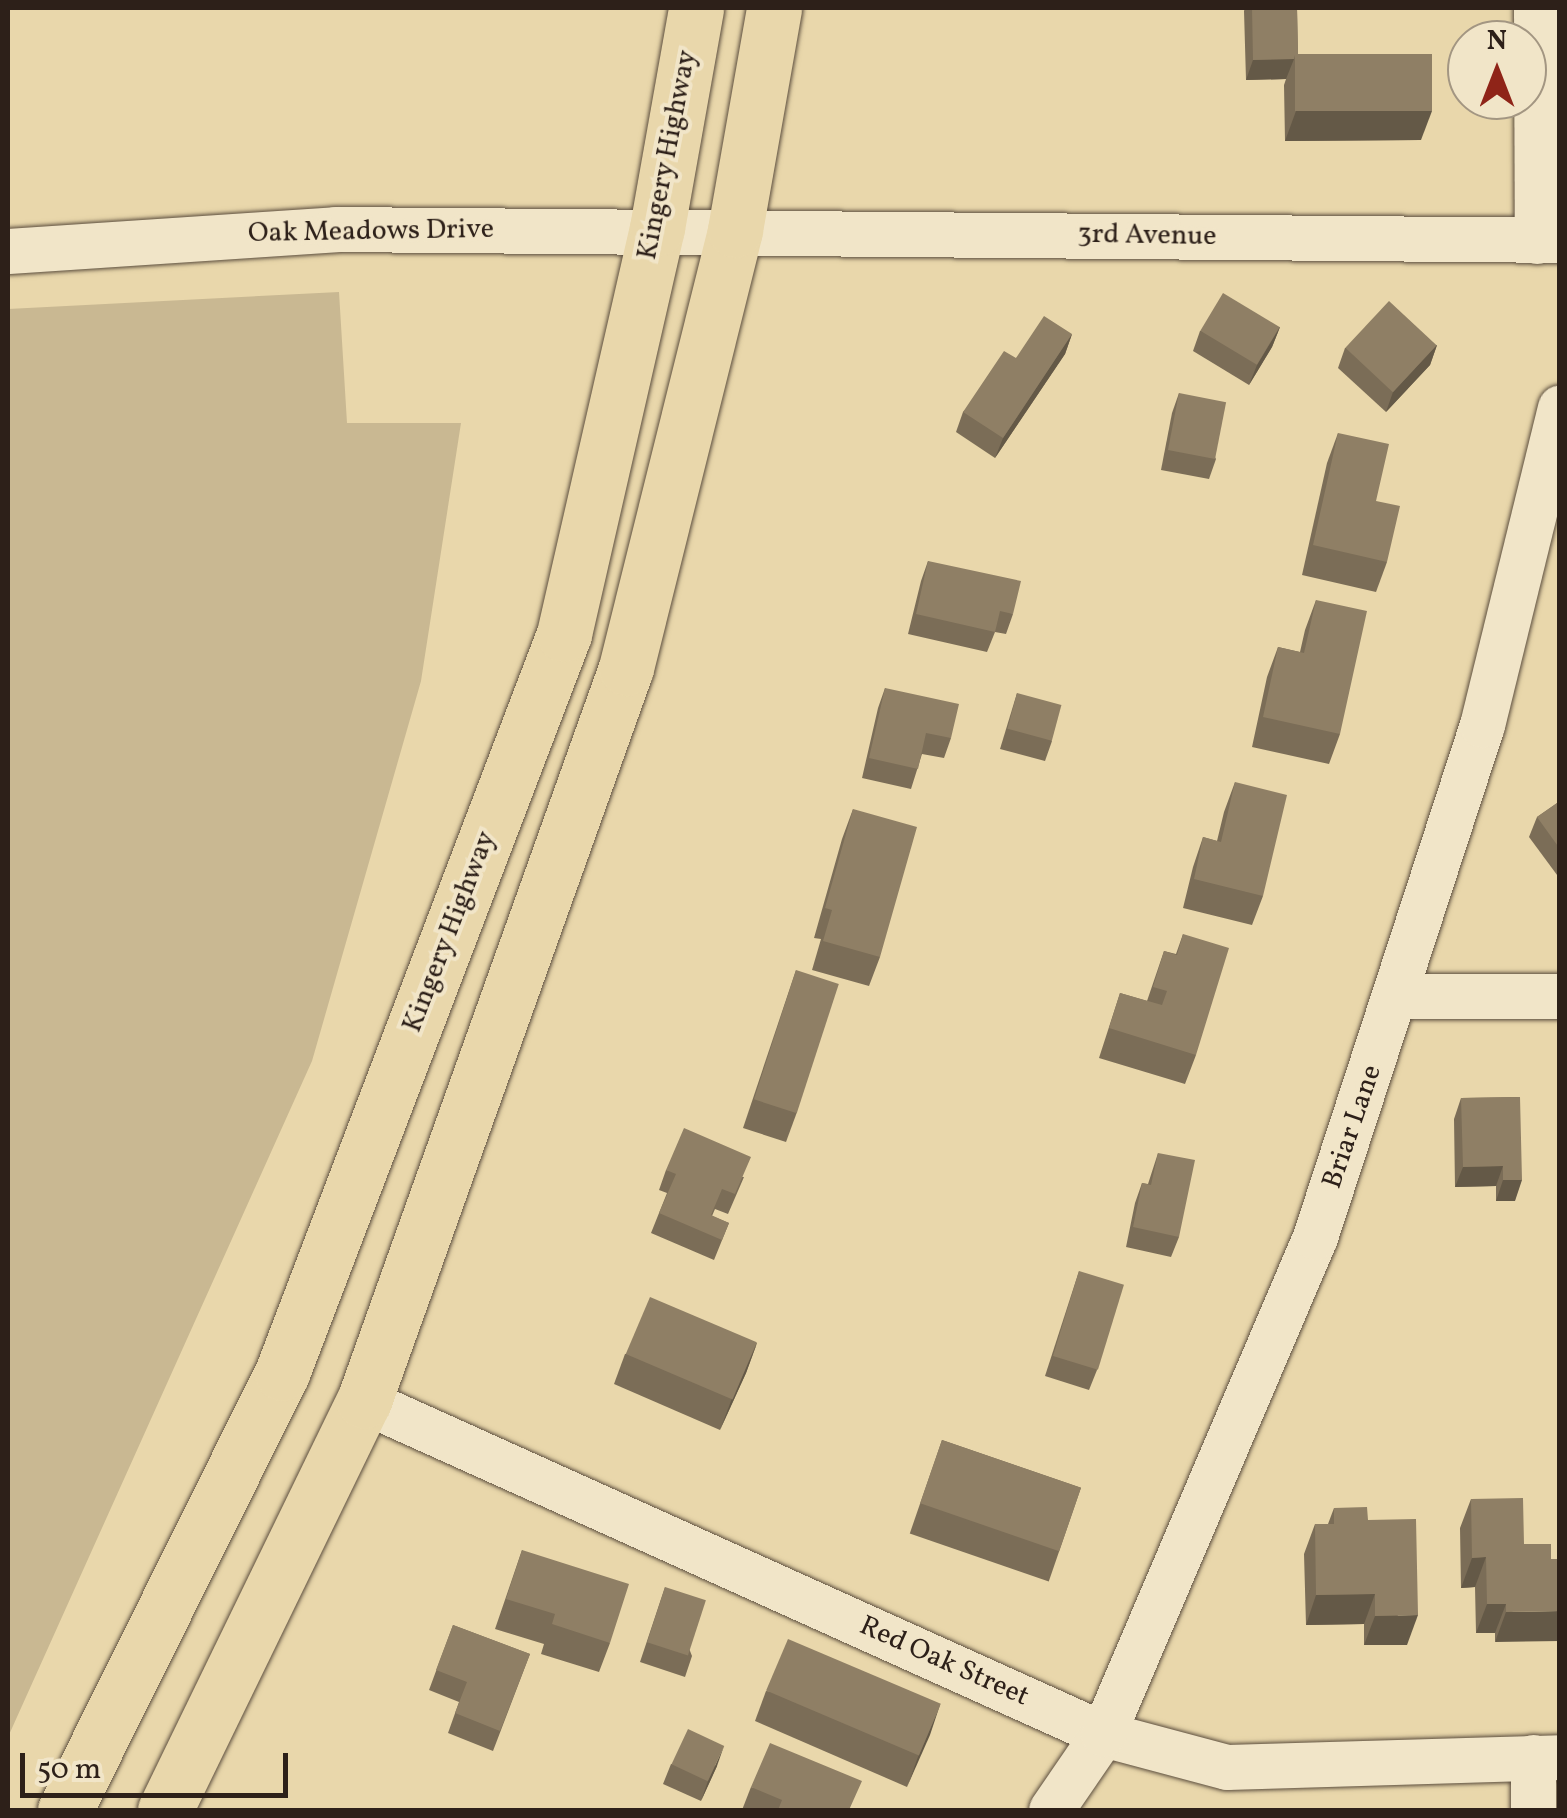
<!DOCTYPE html>
<style>
body{margin:0}
#map{position:relative;width:1567px;height:1818px;overflow:hidden;background:#e9d7ab;font-family:Vollkorn,serif}
div>[style]{position:absolute}
.green>*{inset:0;background:#c9b892}
.roads{filter:drop-shadow(0 0 2px #5c4e3e) drop-shadow(0 0 2px #5c4e3e)}
.minor>*{height:45px;margin:-22.5px;padding:0 22.5px;transform-origin:22.5px;border-radius:22.5px;background:#f1e5c8}
.highway>*{height:55px;margin:-27.5px;padding:0 27.5px;transform-origin:27.5px;border-radius:27.5px;background:#e9d7ab}
.wall>*{inset:0;background:#7b6d57;transform-origin:0 0}
.shaded-wall>*{inset:0;background:#645947}
.building>*{inset:0;background:#8f7f65;transform-origin:0 0}
span{translate:-50% -50%;white-space:nowrap;text-align:center;line-height:1.15;-webkit-text-stroke:8px #f1e5c8;paint-order:stroke}
.street-label{font-size:28px;color:#2d2019}
.frame{position:absolute;inset:0;border:10px solid #2d2019;pointer-events:none}
.north{position:absolute;left:1447px;top:20px;width:100px;height:100px;box-sizing:border-box;background:#f1e5c8;border:2px solid #a39682;border-radius:50%;rotate:0deg;font-size:28px;font-weight:700;line-height:40px;text-align:center;color:#2d2019}
.north::after{content:'';display:block;margin:auto;width:35px;height:45px;background:#8f2418;clip-path:polygon(50% 0,100% 100%,50% 72%,0 100%)}
.scale{position:absolute;left:20px;top:1753px;width:268px;height:45px;box-sizing:border-box;border:5px solid #2d2019;border-top:0;padding-left:12px;font-size:30px;line-height:35px;white-space:nowrap;color:#2d2019;-webkit-text-stroke:8px #f1e5c8;paint-order:stroke}
</style>
<div id="map">
<div class="green">
<i style="clip-path:polygon(339px 292px,347px 423px,461px 423px,421px 681px,312px 1061px,8px 1737px,8px 309px)"></i>
</div>
<div class="roads">
<div class="minor">
<i style="left:1536px;top:8px;width:233px;rotate:89.8deg"></i>
<i style="left:8px;top:251px;width:328px;rotate:-3.8deg"></i>
<i style="left:335px;top:229px;width:1225px;rotate:0.51deg"></i>
<i style="left:1395px;top:996px;width:165px"></i>
<i style="left:364px;top:1401px;width:811px;rotate:24.26deg"></i>
<i style="left:1103px;top:1734px;width:128px;rotate:14.9deg"></i>
<i style="left:1227px;top:1767px;width:333px;rotate:-1.7deg"></i>
<i style="left:1051px;top:1810px;width:92px;rotate:-55.6deg"></i>
<i style="left:1103px;top:1734px;width:540px;rotate:-66.9deg"></i>
<i style="left:1315px;top:1237px;width:539px;rotate:-71.94deg"></i>
<i style="left:1482px;top:725px;width:327px;rotate:-76.2deg"></i>
<i style="left:1533px;top:1810px;width:53px;rotate:-90deg"></i>
</div>
<div class="highway">
<i style="left:65px;top:1810px;width:488px;rotate:-63.6deg"></i>
<i style="left:282px;top:1373px;width:791px;rotate:-69.11deg"></i>
<i style="left:564px;top:634px;width:417px;rotate:-77.1deg"></i>
<i style="left:657px;top:228px;width:223px;rotate:-79.9deg"></i>
<i style="left:165px;top:1810px;width:455px;rotate:-64.1deg"></i>
<i style="left:364px;top:1401px;width:778px;rotate:-70.33deg"></i>
<i style="left:626px;top:668px;width:451px;rotate:-76deg"></i>
<i style="left:735px;top:230px;width:225px;rotate:-80deg"></i>
</div>
</div>
<div class="wall">
<i style="clip-path:polygon(1245px 8px,1297px 8px,1298px 55px,1421px 140px,1285px 141px,1284px 85px,1286px 79px,1246px 80px,1244px 11px)"></i>
<i style="clip-path:polygon(1280px 327px,1272px 347px,1249px 385px,1193px 351px,1200px 331px)"></i>
<i style="clip-path:polygon(1072px 334px,1065px 354px,995px 458px,956px 432px,963px 412px,1016px 358px)"></i>
<i style="clip-path:polygon(1437px 345px,1430px 365px,1386px 412px,1338px 368px,1345px 348px)"></i>
<i style="clip-path:polygon(1179px 393px,1216px 459px,1209px 479px,1161px 470px,1172px 413px)"></i>
<i style="clip-path:polygon(1338px 433px,1376px 501px,1387px 562px,1376px 592px,1302px 575px,1327px 463px)"></i>
<i style="clip-path:polygon(928px 561px,1013px 614px,1006px 634px,995px 632px,987px 652px,908px 634px,921px 581px)"></i>
<i style="clip-path:polygon(1316px 600px,1340px 734px,1329px 764px,1252px 747px,1267px 677px,1278px 647px,1300px 652px,1305px 630px)"></i>
<i style="clip-path:polygon(885px 688px,951px 738px,944px 758px,922px 754px,911px 789px,862px 778px,878px 708px)"></i>
<i style="clip-path:polygon(1017px 693px,1052px 741px,1045px 761px,1000px 749px)"></i>
<i style="clip-path:polygon(1235px 782px,1263px 896px,1252px 925px,1183px 908px,1193px 867px,1203px 837px,1217px 841px,1224px 812px)"></i>
<i style="clip-path:polygon(1560px 801px,1560px 879px,1529px 837px,1537px 817px)"></i>
<i style="clip-path:polygon(853px 809px,880px 957px,869px 986px,812px 970px,821px 939px,814px 938px,842px 839px)"></i>
<i style="clip-path:polygon(1183px 934px,1196px 1055px,1185px 1084px,1099px 1058px,1120px 993px,1147px 1001px,1164px 951px,1176px 954px)"></i>
<i style="clip-path:polygon(796px 970px,797px 1112px,786px 1142px,743px 1128px)"></i>
<i style="clip-path:polygon(1520px 1097px,1515px 1201px,1496px 1201px,1496px 1186px,1455px 1187px,1454px 1119px,1461px 1098px)"></i>
<i style="clip-path:polygon(1158px 1153px,1179px 1237px,1171px 1257px,1126px 1247px,1135px 1203px,1142px 1183px,1148px 1184px)"></i>
<i style="clip-path:polygon(666px 1170px,744px 1177px,728px 1214px,715px 1209px,712px 1216px,729px 1223px,714px 1260px,651px 1233px,667px 1193px,659px 1190px)"></i>
<i style="clip-path:polygon(1079px 1271px,1097px 1370px,1089px 1390px,1045px 1376px)"></i>
<i style="clip-path:polygon(757px 1343px,746px 1373px,720px 1430px,614px 1384px,625px 1354px)"></i>
<i style="left:942px;top:1440px;width:147px;height:99px;rotate:19deg"></i>
<i style="clip-path:polygon(1471px 1499px,1524px 1544px,1551px 1544px,1495px 1642px,1495px 1633px,1476px 1633px,1475px 1587px,1461px 1588px,1460px 1528px)"></i>
<i style="clip-path:polygon(1334px 1508px,1368px 1520px,1407px 1645px,1364px 1645px,1364px 1624px,1306px 1625px,1304px 1554px,1315px 1524px,1328px 1524px)"></i>
<i style="clip-path:polygon(522px 1550px,610px 1643px,599px 1672px,541px 1654px,544px 1644px,495px 1629px)"></i>
<i style="clip-path:polygon(665px 1587px,692px 1656px,685px 1677px,640px 1662px)"></i>
<i style="clip-path:polygon(453px 1625px,530px 1654px,493px 1751px,448px 1733px,459px 1702px,429px 1690px)"></i>
<i style="clip-path:polygon(766px 1691px,940px 1705px,907px 1787px,755px 1721px)"></i>
<i style="clip-path:polygon(671px 1764px,717px 1766px,701px 1801px,663px 1784px)"></i>
<i style="clip-path:polygon(751px 1787px,851px 1810px,742px 1810px)"></i>
</div>
<div class="shaded-wall">
<i style="clip-path:polygon(1294px 59px,1286px 79px,1246px 80px,1253px 60px)"></i>
<i style="clip-path:polygon(1296px 111px,1432px 111px,1421px 140px,1285px 141px)"></i>
<i style="clip-path:polygon(1280px 327px,1272px 347px,1249px 385px,1257px 365px)"></i>
<i style="clip-path:polygon(1072px 334px,1065px 354px,995px 458px,1003px 438px)"></i>
<i style="clip-path:polygon(1437px 345px,1430px 365px,1386px 412px,1393px 392px)"></i>
<i style="clip-path:polygon(1503px 1166px,1496px 1186px,1455px 1187px,1463px 1167px)"></i>
<i style="clip-path:polygon(1503px 1180px,1522px 1180px,1515px 1201px,1496px 1201px)"></i>
<i style="clip-path:polygon(757px 1343px,746px 1373px,720px 1430px,731px 1401px)"></i>
<i style="clip-path:polygon(1486px 1557px,1475px 1587px,1461px 1588px,1472px 1558px)"></i>
<i style="clip-path:polygon(1375px 1594px,1364px 1624px,1306px 1625px,1316px 1595px)"></i>
<i style="clip-path:polygon(1487px 1604px,1506px 1604px,1495px 1633px,1476px 1633px)"></i>
<i style="clip-path:polygon(1560px 1611px,1560px 1641px,1495px 1642px,1506px 1612px)"></i>
<i style="clip-path:polygon(1418px 1615px,1407px 1645px,1364px 1645px,1375px 1616px)"></i>
<i style="clip-path:polygon(940px 1705px,930px 1735px,907px 1787px,918px 1757px)"></i>
<i style="clip-path:polygon(724px 1746px,717px 1766px,701px 1801px,708px 1781px)"></i>
</div>
<div class="building">
<i style="clip-path:polygon(1252px 8px,1297px 8px,1298px 55px,1295px 55px,1294px 59px,1253px 60px)"></i>
<i style="left:1432px;top:54px;width:57px;height:137px;rotate:90deg"></i>
<i style="left:1223px;top:293px;width:66px;height:44px;rotate:31deg"></i>
<i style="left:1389px;top:301px;width:65px;height:64px;rotate:43deg"></i>
<i style="clip-path:polygon(1044px 316px,1072px 334px,1003px 438px,963px 412px,1004px 351px,1016px 358px)"></i>
<i style="left:1179px;top:393px;width:48px;height:58px;rotate:11deg"></i>
<i style="clip-path:polygon(1338px 433px,1389px 444px,1376px 501px,1400px 506px,1387px 562px,1313px 545px)"></i>
<i style="clip-path:polygon(928px 561px,1021px 581px,1013px 614px,1000px 611px,995px 632px,916px 614px)"></i>
<i style="clip-path:polygon(1316px 600px,1367px 611px,1340px 734px,1263px 717px,1278px 647px,1304px 653px)"></i>
<i style="clip-path:polygon(885px 688px,959px 704px,951px 738px,926px 733px,918px 769px,869px 758px)"></i>
<i style="left:1017px;top:693px;width:46px;height:37px;rotate:15deg"></i>
<i style="clip-path:polygon(1235px 782px,1287px 795px,1263px 896px,1194px 879px,1203px 837px,1221px 842px)"></i>
<i style="clip-path:polygon(1560px 801px,1560px 849px,1537px 817px)"></i>
<i style="clip-path:polygon(853px 809px,917px 827px,880px 957px,823px 941px,832px 910px,825px 908px)"></i>
<i style="clip-path:polygon(1183px 934px,1229px 948px,1196px 1055px,1109px 1028px,1120px 993px,1162px 1005px,1167px 991px,1153px 987px,1164px 951px,1177px 955px)"></i>
<i style="left:796px;top:970px;width:45px;height:136px;rotate:18deg"></i>
<i style="clip-path:polygon(1520px 1097px,1522px 1180px,1503px 1180px,1503px 1166px,1463px 1167px,1461px 1098px)"></i>
<i style="clip-path:polygon(684px 1128px,751px 1157px,735px 1194px,722px 1189px,711px 1215px,729px 1223px,722px 1240px,659px 1213px,676px 1174px,666px 1170px)"></i>
<i style="clip-path:polygon(1158px 1153px,1195px 1160px,1179px 1237px,1133px 1227px,1142px 1183px,1151px 1185px)"></i>
<i style="left:1079px;top:1271px;width:47px;height:89px;rotate:17deg"></i>
<i style="left:650px;top:1297px;width:116px;height:62px;rotate:23deg"></i>
<i style="left:942px;top:1440px;width:147px;height:67px;rotate:19deg"></i>
<i style="clip-path:polygon(1523px 1498px,1524px 1544px,1551px 1544px,1551px 1559px,1560px 1559px,1560px 1611px,1506px 1612px,1506px 1604px,1487px 1604px,1486px 1557px,1472px 1558px,1471px 1499px)"></i>
<i style="clip-path:polygon(1367px 1507px,1368px 1520px,1416px 1519px,1418px 1615px,1375px 1616px,1375px 1594px,1316px 1595px,1315px 1524px,1334px 1524px,1334px 1508px)"></i>
<i style="clip-path:polygon(522px 1550px,629px 1584px,610px 1643px,552px 1624px,555px 1614px,506px 1599px)"></i>
<i style="left:665px;top:1587px;width:43px;height:58px;rotate:18deg"></i>
<i style="clip-path:polygon(453px 1625px,530px 1654px,500px 1731px,455px 1713px,467px 1682px,436px 1670px)"></i>
<i style="left:788px;top:1639px;width:166px;height:56px;rotate:23deg"></i>
<i style="left:688px;top:1729px;width:40px;height:39px;rotate:25deg"></i>
<i style="clip-path:polygon(770px 1743px,862px 1781px,849px 1810px,778px 1810px,782px 1800px,751px 1787px)"></i>
</div>
<div class="street-label">
<span style="left:668px;top:155px;rotate:-79deg">Kingery Highway</span>
<span style="left:371px;top:232px;rotate:-1deg">Oak Meadows Drive</span>
<span style="left:1147px;top:236px;rotate:1deg">3rd Avenue</span>
<span style="left:450px;top:932px;rotate:-69deg">Kingery Highway</span>
<span style="left:1353px;top:1127px;rotate:-71deg">Briar Lane</span>
<span style="left:944px;top:1662px;rotate:24deg">Red Oak Street</span>
</div>
<div class="frame"></div>
<div class="north">N</div>
<div class="scale">50 m</div>
</div>
